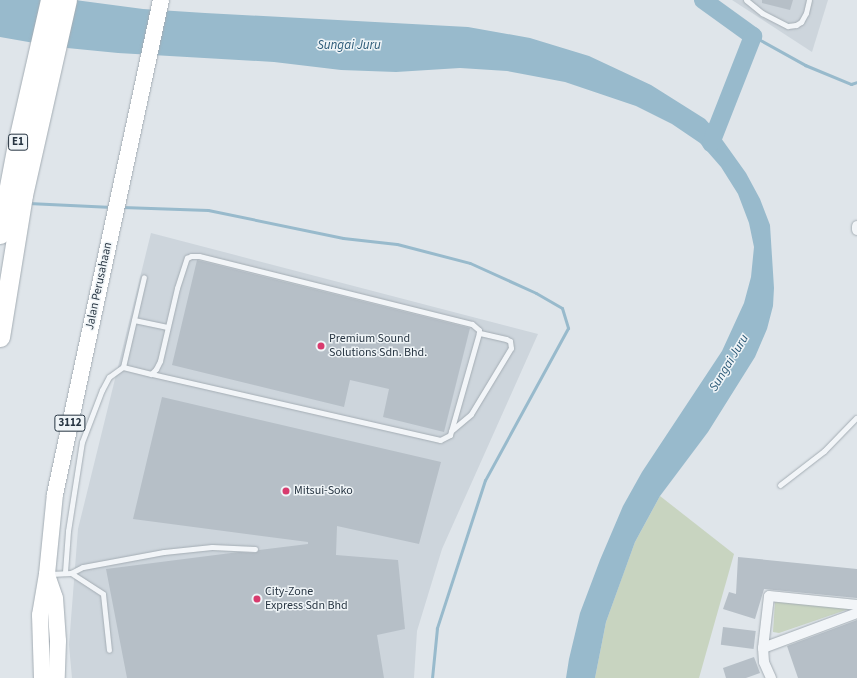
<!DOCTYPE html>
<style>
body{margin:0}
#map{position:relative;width:857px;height:678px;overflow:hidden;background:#dfe5ea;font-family:"Source Sans 3",sans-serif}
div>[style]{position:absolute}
.built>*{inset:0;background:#cdd5dc}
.green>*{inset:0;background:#c8d4c0}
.water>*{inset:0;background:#98bacc}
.stream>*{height:3px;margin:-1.5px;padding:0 1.5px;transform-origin:1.5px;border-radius:1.5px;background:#98bacc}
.river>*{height:18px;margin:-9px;padding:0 9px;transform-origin:9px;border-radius:9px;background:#98bacc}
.building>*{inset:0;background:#b6bfc7;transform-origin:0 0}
.roads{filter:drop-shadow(0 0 1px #a4adb4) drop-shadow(0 0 1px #a4adb4)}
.lane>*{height:5px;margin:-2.5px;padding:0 2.5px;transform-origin:2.5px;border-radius:2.5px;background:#f2f5f8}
.street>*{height:10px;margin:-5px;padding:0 5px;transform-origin:5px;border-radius:5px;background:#f2f5f8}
.primary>*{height:16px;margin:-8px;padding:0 8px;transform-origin:8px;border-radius:8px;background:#fff}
.highway>*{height:19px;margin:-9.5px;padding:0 9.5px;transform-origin:9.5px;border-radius:9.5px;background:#fff}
.dots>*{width:11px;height:11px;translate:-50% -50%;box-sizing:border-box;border:2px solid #eff4f7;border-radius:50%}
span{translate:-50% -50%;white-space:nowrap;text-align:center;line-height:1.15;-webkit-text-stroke:3px #eff4f7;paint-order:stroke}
.shield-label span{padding:1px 3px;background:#eff4f7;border:1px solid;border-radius:3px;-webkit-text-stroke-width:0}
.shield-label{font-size:11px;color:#273542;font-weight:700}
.street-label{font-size:12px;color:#273542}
.poi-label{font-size:12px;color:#273542}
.left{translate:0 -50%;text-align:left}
.water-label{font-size:13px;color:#2e5c79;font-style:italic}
</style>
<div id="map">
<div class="built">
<i style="clip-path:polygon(732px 0,828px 0,812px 52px)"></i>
<i style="clip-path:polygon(151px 233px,538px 334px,442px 549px,417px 631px,414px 678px,72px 678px,69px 645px,78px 529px)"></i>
</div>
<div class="green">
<i style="clip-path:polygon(660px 496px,734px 554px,699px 678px,595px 678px,606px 622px,624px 572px,635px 542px)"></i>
<i style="clip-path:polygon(778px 601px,846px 608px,849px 609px,779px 633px,773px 632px,775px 602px)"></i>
</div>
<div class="water">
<i style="clip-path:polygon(0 0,75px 0,143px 9px,205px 13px,468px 27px,530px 38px,589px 56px,651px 85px,705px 119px,716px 131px,746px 173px,760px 199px,770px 225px,774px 288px,773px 306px,767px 329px,755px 357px,708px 432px,660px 496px,635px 542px,606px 622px,595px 678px,566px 678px,569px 659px,580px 613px,600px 560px,623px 506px,642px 472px,722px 351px,744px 303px,751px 277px,754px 247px,749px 223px,738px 194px,721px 167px,700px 143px,672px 124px,636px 106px,565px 82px,507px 71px,460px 68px,396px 72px,341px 70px,274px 62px,118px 53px,57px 47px,0 37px)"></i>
</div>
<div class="stream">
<i style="left:753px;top:36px;width:60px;rotate:29.1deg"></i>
<i style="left:805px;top:65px;width:50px;rotate:22.4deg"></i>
<i style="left:851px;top:84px;width:6px;rotate:-18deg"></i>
<i style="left:28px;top:203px;width:84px;rotate:2.7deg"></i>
<i style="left:122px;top:207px;width:86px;rotate:2deg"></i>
<i style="left:208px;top:210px;width:138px;rotate:11.7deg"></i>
<i style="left:343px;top:238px;width:54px;rotate:6.3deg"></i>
<i style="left:397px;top:244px;width:75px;rotate:14.6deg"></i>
<i style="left:470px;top:263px;width:72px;rotate:24.4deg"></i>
<i style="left:536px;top:293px;width:30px;rotate:30deg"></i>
<i style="left:562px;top:308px;width:21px;rotate:73deg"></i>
<i style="left:568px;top:328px;width:173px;rotate:118.6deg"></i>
<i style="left:485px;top:480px;width:156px;rotate:108deg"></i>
<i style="left:437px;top:628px;width:50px;rotate:95.7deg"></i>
</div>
<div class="river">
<i style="left:703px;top:0;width:62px;rotate:35.8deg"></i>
<i style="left:753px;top:36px;width:115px;rotate:111.4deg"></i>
</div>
<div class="building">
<i style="clip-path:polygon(762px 0,793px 0,790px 10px,762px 3px)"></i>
<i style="clip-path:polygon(197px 260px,470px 328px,444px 432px,383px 417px,389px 389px,350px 380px,344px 407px,172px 365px)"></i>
<i style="clip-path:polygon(162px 397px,441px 462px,419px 544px,337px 526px,336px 555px,398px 560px,405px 629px,377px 635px,384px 678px,127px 678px,106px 569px,239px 552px,255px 553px,259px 550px,308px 544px,308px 542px,133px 519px)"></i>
<i style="clip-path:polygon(738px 557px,857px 569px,857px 598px,764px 589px,755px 619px,723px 609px,729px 592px,736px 594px)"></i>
<i style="clip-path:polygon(857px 620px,857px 678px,798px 678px,787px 646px)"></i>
<i style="left:723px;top:627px;width:33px;height:18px;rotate:7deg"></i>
<i style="clip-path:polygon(754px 657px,760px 673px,746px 678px,726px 678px,723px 668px)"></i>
</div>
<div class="roads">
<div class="lane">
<i style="left:746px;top:0;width:21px;rotate:39deg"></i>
<i style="left:762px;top:13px;width:29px;rotate:27deg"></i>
<i style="left:788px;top:26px;width:8px;rotate:-7deg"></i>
<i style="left:796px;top:25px;width:6px;rotate:-31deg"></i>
<i style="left:801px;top:22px;width:10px;rotate:-61deg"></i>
<i style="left:806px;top:13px;width:13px;rotate:-77deg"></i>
<i style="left:134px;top:320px;width:34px;rotate:12deg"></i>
<i style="left:123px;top:367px;width:92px;rotate:-76.9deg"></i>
<i style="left:451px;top:431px;width:26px;rotate:-40deg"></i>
<i style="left:471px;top:414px;width:77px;rotate:-58.8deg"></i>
<i style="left:511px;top:348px;width:7px;rotate:-98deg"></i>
<i style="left:510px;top:341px;width:4px;rotate:-153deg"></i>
<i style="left:506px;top:339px;width:28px;rotate:-167deg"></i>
<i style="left:780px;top:485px;width:56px;rotate:-37.7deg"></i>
<i style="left:824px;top:451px;width:46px;rotate:-45.9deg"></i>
<i style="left:65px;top:572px;width:41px;rotate:-85.8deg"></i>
<i style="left:68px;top:531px;width:90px;rotate:-81.1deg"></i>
<i style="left:82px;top:442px;width:56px;rotate:-69deg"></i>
<i style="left:102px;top:390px;width:15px;rotate:-62deg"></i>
<i style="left:109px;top:377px;width:17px;rotate:-36deg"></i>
<i style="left:123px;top:367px;width:29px;rotate:14deg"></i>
<i style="left:151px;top:374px;width:7px;rotate:-45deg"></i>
<i style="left:156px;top:369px;width:9px;rotate:-63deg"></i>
<i style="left:160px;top:361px;width:75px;rotate:-76.9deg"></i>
<i style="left:177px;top:288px;width:32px;rotate:-72deg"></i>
<i style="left:187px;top:258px;width:4px;rotate:-27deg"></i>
<i style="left:191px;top:256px;width:8px"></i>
<i style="left:199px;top:256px;width:281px;rotate:14deg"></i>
<i style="left:472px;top:324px;width:9px;rotate:41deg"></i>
<i style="left:479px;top:330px;width:3px;rotate:90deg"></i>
<i style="left:479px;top:333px;width:106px;rotate:105.9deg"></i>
<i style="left:450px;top:435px;width:11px;rotate:153deg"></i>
<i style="left:440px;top:440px;width:296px;rotate:-167.1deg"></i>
<i style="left:71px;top:573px;width:38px;rotate:33deg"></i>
<i style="left:103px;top:594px;width:56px;rotate:83.9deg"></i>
<i style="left:50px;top:574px;width:21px;rotate:-3deg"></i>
<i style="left:71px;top:573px;width:13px;rotate:-27deg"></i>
<i style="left:83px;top:567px;width:82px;rotate:-10.5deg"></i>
<i style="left:164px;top:552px;width:48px;rotate:-5.9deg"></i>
<i style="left:212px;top:547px;width:43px;rotate:2.7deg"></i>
</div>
<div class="street">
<i style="left:857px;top:226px;width:4px;rotate:90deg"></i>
<i style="left:763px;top:648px;width:100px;rotate:-20.4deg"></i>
<i style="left:771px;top:678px;width:17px;rotate:-114deg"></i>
<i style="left:764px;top:662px;width:14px;rotate:-94deg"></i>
<i style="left:763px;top:648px;width:52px;rotate:-83.4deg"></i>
<i style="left:769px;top:596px;width:88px;rotate:5.8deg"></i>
</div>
<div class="primary">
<i style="left:47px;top:575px;width:24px;rotate:71deg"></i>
<i style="left:55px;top:598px;width:43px;rotate:86deg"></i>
<i style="left:58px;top:641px;width:37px;rotate:92deg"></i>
<i style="left:42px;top:678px;width:63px;rotate:-91.8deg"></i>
<i style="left:40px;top:615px;width:42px;rotate:-80.3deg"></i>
<i style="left:47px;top:574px;width:80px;rotate:-84.3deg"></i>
<i style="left:55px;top:494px;width:505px;rotate:-77.89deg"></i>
</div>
<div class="highway">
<i style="left:0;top:234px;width:92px;rotate:-79.3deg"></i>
<i style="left:17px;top:144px;width:148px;rotate:-77.1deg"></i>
<i style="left:0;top:337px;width:144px;rotate:-80.8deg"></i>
<i style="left:23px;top:195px;width:200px;rotate:-77.3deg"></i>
</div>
</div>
<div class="dots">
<i style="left:321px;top:346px;background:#d83b6e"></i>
<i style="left:286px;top:491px;background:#d83b6e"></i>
<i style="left:257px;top:599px;background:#d83b6e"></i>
</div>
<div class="shield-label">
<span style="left:18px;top:142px">E1</span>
<span style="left:70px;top:423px">3112</span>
</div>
<div class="street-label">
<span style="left:99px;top:286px;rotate:-78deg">Jalan Perusahaan</span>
</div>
<div class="poi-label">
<span class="left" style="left:329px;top:346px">Premium Sound<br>Solutions Sdn. Bhd.</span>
<span class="left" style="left:294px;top:491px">Mitsui-Soko</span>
<span class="left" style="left:265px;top:599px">City-Zone<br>Express Sdn Bhd</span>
</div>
<div class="water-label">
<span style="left:349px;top:45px">Sungai Juru</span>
<span style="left:729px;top:363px;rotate:-59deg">Sungai Juru</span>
</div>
</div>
